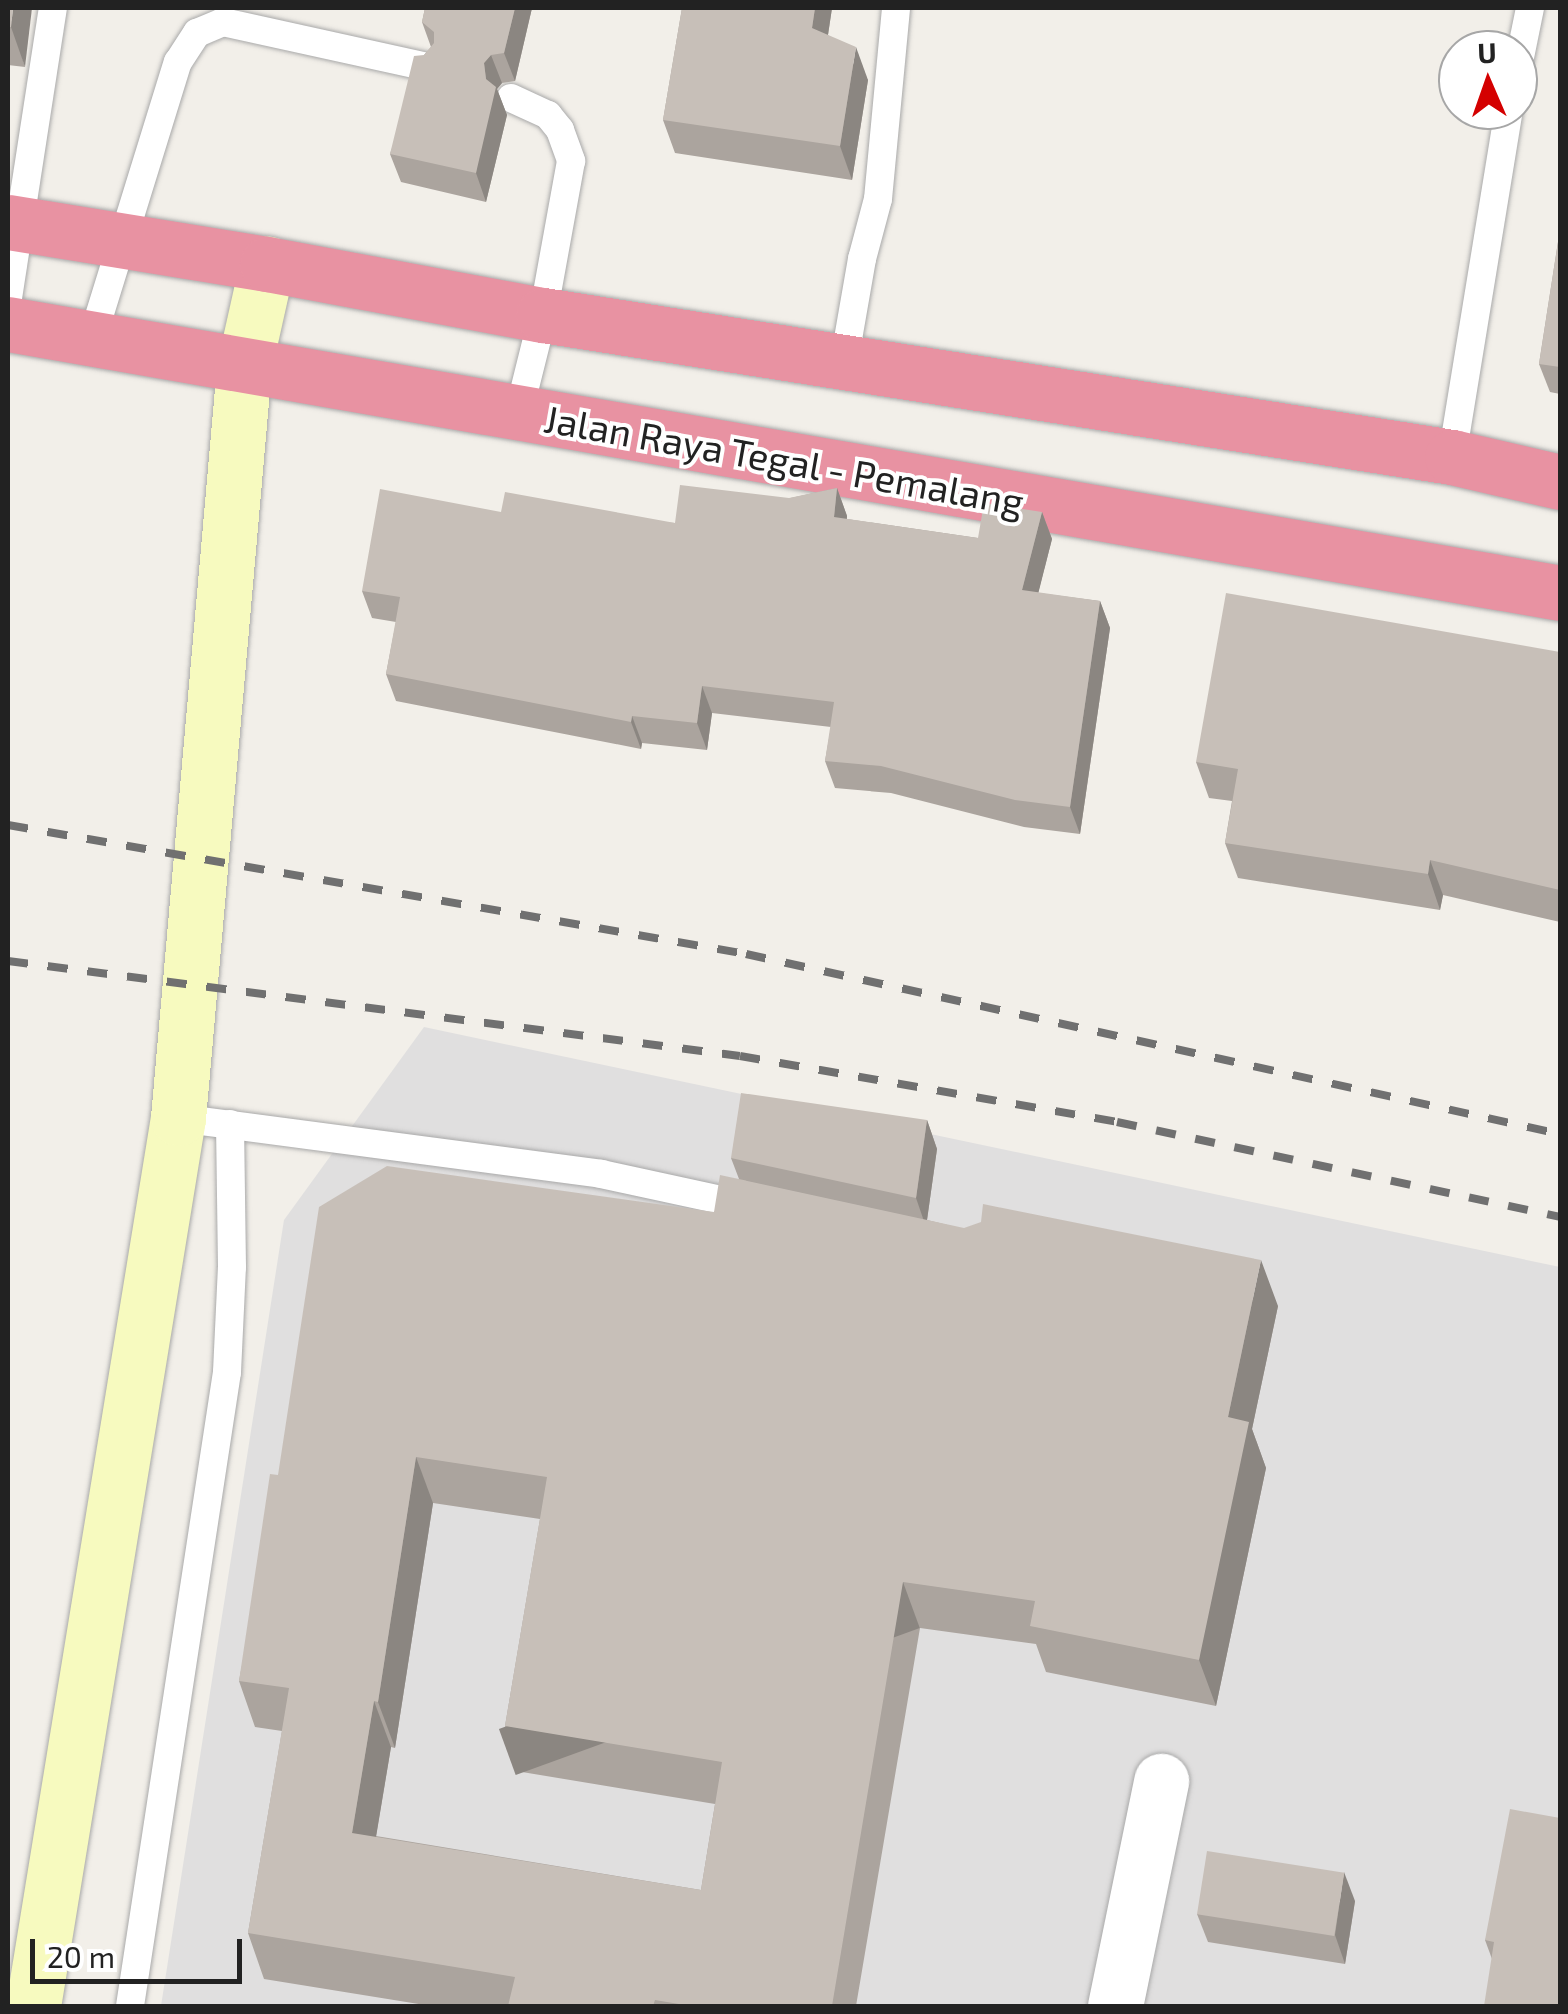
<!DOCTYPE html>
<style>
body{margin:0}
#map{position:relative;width:1568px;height:2014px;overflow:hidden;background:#f2efe9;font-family:"Exo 2",sans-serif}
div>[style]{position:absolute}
.residential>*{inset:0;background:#e0dfdf}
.roads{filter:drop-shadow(0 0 2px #a9a9a9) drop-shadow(0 0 2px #a9a9a9)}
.lane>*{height:28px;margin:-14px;padding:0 14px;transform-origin:14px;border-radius:14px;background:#fff}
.street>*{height:55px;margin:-27.5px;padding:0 27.5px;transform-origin:27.5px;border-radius:27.5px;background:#fff}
.secondary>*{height:55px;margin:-27.5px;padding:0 27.5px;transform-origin:27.5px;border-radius:27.5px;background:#f7fabf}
.highway>*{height:55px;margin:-27.5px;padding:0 27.5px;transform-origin:27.5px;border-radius:27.5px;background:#e892a2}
.rail>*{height:8px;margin-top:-4px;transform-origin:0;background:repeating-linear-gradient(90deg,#707070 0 20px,transparent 0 40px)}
.wall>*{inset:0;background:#aba49e}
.shaded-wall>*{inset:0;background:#8b8681;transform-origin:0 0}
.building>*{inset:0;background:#c7bfb8;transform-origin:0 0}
span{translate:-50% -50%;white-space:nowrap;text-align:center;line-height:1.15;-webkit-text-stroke:8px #fff;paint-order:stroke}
.street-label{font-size:38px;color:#222}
.frame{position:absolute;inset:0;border:10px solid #222;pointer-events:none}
.north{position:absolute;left:1438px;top:30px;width:100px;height:100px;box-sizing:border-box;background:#fff;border:2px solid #a7a7a7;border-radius:50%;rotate:358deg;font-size:28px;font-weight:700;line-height:40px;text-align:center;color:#222}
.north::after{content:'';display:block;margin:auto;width:35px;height:45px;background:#d40000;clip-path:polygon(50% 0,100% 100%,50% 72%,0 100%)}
.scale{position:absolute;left:30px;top:1939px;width:212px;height:45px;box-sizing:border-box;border:5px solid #222;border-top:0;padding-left:12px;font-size:30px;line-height:35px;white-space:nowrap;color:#222;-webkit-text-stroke:8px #fff;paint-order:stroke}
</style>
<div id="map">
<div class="residential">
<i style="clip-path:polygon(424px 1027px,1560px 1267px,1560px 2006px,161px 2006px,284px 1220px)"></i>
</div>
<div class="roads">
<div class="lane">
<i style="left:1518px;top:67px;width:60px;rotate:-78.5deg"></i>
<i style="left:511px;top:98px;width:41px;rotate:24.7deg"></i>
<i style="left:548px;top:115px;width:19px;rotate:51deg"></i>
<i style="left:560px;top:130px;width:33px;rotate:70deg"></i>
<i style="left:571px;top:161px;width:157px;rotate:100.3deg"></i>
<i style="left:543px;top:315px;width:103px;rotate:104deg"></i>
<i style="left:8px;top:298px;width:293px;rotate:-81.2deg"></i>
<i style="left:92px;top:339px;width:290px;rotate:-72.8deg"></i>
<i style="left:178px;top:62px;width:35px;rotate:-57deg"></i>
<i style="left:197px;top:33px;width:28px;rotate:-23deg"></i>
<i style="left:223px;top:22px;width:210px;rotate:12.4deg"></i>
<i style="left:844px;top:362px;width:105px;rotate:-80.1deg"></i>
<i style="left:862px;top:259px;width:62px;rotate:-75.1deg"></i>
<i style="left:878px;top:199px;width:192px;rotate:-84.6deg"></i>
<i style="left:1452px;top:457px;width:352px;rotate:-80.7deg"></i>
<i style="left:178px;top:1118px;width:427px;rotate:7.5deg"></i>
<i style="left:601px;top:1174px;width:151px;rotate:12.2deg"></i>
<i style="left:130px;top:2006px;width:641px;rotate:-81.3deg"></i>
<i style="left:227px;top:1372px;width:105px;rotate:-87.3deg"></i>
<i style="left:232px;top:1267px;width:143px;rotate:-90.8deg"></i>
</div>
<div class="street">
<i style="left:1115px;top:2006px;width:230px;rotate:-78.4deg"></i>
</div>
<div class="secondary">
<i style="left:33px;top:2006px;width:900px;rotate:-80.73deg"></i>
<i style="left:178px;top:1118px;width:754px;rotate:-84.98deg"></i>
<i style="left:244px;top:367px;width:106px;rotate:-77.4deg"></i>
</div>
<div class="highway">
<i style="left:8px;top:222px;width:262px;rotate:9.2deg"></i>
<i style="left:267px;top:264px;width:281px;rotate:10.5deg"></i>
<i style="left:543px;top:315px;width:920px;rotate:8.88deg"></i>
<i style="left:1452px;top:457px;width:111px;rotate:13deg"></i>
<i style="left:8px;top:324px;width:1575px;rotate:9.83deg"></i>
</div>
</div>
<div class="rail">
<i style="left:8px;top:825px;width:749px;rotate:9.91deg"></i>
<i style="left:746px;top:954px;width:834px;rotate:12.47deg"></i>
<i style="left:8px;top:961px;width:738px;rotate:7.39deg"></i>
<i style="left:740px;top:1056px;width:383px;rotate:9.9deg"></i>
<i style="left:1117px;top:1122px;width:453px;rotate:12.1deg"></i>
</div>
<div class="wall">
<i style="clip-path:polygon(8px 8px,25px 67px,8px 65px)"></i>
<i style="clip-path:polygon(425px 8px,532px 8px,515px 81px,502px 83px,497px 89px,507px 115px,486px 202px,401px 182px,390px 154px,424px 55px,431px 47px,422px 22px)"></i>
<i style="clip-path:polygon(682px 8px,832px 8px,828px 35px,868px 80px,852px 180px,675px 153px,663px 120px)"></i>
<i style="clip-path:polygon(1560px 229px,1560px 394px,1550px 392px,1539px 364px)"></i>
<i style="clip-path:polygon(837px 488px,847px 516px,847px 519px,978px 538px,1042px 512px,1052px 539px,1038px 593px,1100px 601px,1110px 628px,1080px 834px,1024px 827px,891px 793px,835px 788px,825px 761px,831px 727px,712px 713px,707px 750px,642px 743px,641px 749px,396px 701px,386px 674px,396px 622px,372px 618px,362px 591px,501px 512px,675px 523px)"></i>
<i style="clip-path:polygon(1560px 652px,1560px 922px,1443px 895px,1440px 910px,1238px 878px,1225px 843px,1232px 801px,1209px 798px,1196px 762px)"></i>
<i style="clip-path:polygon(evenodd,927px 1120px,937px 1149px,927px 1220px,1278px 1306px,1252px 1429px,1266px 1468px,1216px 1706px,1046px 1672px,1036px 1644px,920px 1628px,856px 2006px,431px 2006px,264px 1979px,248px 1933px,282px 1731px,255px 1727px,239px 1681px,278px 1475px,714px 1212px,739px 1179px,731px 1158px,927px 1120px,433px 1503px,540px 1519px,505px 1726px,522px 1772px,715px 1804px,701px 1890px,376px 1836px,391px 1747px,395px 1748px,433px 1503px)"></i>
<i style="clip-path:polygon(1560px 1818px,1492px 1959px,1485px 1940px)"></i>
<i style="clip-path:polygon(1355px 1901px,1345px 1964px,1208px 1942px,1197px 1914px)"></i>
</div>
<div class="shaded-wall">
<i style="clip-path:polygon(13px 8px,32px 8px,25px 67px,11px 27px)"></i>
<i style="clip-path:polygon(515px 8px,532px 8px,515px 81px,504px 53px)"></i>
<i style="clip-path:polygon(815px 8px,832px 8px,824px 61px,812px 28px)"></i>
<i style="clip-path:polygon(856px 47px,868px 80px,852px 180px,840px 146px)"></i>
<i style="clip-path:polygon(491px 55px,502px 83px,497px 89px,507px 115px,486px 202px,476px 173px,486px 79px,484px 63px)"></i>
<i style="clip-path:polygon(837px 488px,847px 516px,844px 544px,834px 517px)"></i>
<i style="clip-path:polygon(1042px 512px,1052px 539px,1032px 618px,1022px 590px)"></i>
<i style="clip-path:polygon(1100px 601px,1110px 628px,1080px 834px,1070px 807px)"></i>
<i style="clip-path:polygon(702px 686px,712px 713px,707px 750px,697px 723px)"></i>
<i style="clip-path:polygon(632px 716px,642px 743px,641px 749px,631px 722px)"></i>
<i style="clip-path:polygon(1430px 860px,1443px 895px,1440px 910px,1428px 874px)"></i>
<i style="clip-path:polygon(927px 1120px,937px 1149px,926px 1227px,916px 1198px)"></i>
<i style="clip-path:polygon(1261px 1260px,1278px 1306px,1252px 1429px,1266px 1468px,1216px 1706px,1199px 1660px,1228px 1417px)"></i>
<i style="clip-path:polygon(416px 1457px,433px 1503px,395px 1748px,378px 1702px)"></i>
<i style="left:903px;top:1582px;width:49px;height:430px;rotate:70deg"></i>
<i style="clip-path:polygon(374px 1701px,391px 1747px,369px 1879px,352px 1833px)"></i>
<i style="clip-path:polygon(1344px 1872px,1355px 1901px,1345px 1964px,1335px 1935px)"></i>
</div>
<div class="building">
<i style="clip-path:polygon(8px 8px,13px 8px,11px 27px,8px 27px)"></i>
<i style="clip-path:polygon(425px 8px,515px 8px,504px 53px,491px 55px,484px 63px,486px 79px,496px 87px,476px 173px,390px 154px,414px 56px,424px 55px,434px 43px,434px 32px,422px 22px)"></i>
<i style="clip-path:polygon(682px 8px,815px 8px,812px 28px,856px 47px,840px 146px,663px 120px)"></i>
<i style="clip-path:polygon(1560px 229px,1560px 367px,1539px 364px)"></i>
<i style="clip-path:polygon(680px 485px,789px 498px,837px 488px,834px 517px,978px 538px,984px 503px,1042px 512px,1022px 590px,1100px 601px,1070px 807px,1015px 800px,881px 766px,825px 761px,834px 702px,702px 686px,697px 723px,632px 716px,631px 722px,386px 674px,400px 597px,362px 591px,380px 489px,501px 512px,505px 492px,675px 523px)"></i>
<i style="clip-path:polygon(1226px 593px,1560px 652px,1560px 890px,1430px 860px,1428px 874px,1225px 843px,1238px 769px,1196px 762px)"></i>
<i style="clip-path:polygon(741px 1093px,927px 1120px,916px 1198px,731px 1158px)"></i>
<i style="clip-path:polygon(evenodd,387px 1166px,714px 1212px,720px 1175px,964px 1228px,981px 1222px,983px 1204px,1261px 1260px,1228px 1417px,1249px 1422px,1199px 1660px,1030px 1626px,1035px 1601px,903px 1582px,832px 2006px,691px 2006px,655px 2000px,653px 2006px,508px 2006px,515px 1977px,248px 1933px,289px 1688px,239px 1681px,270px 1474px,278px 1475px,319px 1207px,387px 1166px,416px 1457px,547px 1477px,505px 1726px,722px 1762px,701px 1890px,352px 1833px,374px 1701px,378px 1702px,416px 1457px)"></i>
<i style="clip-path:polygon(1510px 1809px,1560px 1818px,1560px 2006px,1484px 2006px,1494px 1942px,1485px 1940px)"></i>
<i style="left:1207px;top:1851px;width:139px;height:64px;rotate:9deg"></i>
</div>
<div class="street-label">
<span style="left:784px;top:460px;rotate:10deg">Jalan Raya Tegal - Pemalang</span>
</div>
<div class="frame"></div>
<div class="north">U</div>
<div class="scale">20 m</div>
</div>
